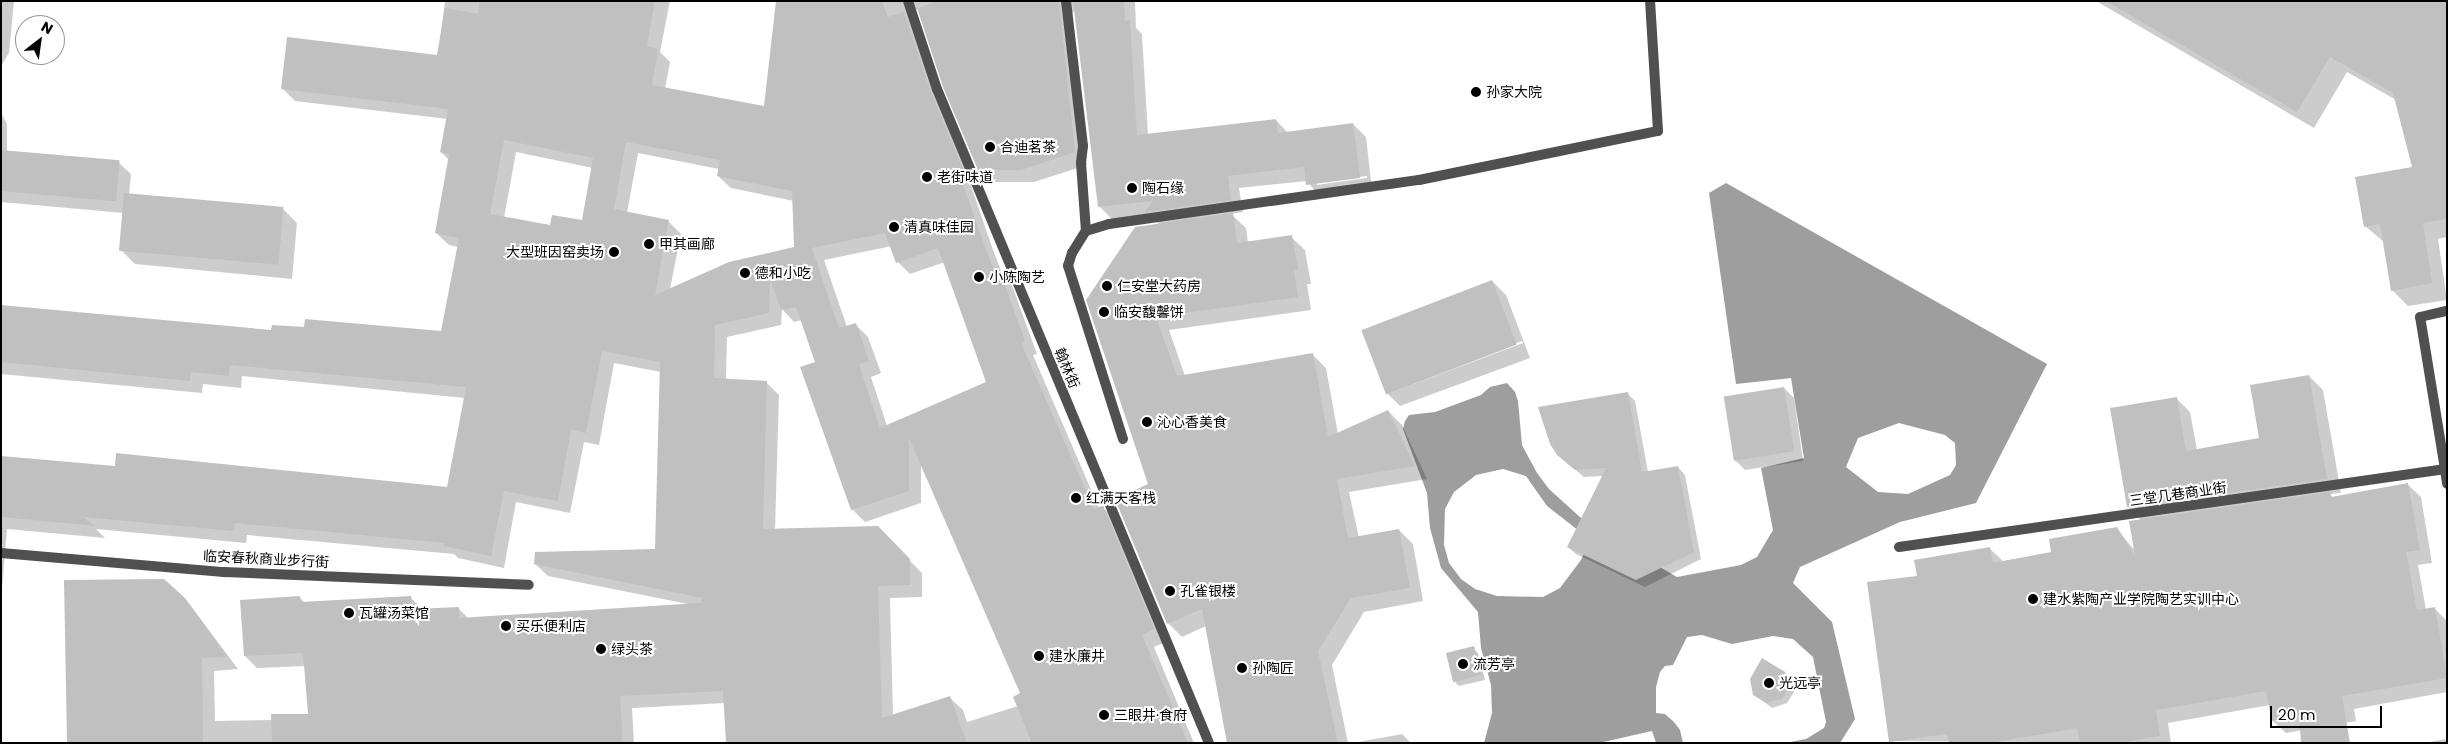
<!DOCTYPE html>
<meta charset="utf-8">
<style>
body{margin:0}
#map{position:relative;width:2448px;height:744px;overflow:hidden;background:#fff;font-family:Poppins,"Noto Sans SC",sans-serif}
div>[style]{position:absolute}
.water>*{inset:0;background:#9e9e9e}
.shadow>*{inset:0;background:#0003}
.building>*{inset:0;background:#c0c0c0;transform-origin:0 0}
.street>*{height:10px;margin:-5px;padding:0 5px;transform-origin:5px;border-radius:5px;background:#505050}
.dots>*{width:14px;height:14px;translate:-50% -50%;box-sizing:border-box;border:2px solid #fff;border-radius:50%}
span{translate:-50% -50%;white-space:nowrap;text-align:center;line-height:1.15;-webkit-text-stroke:4px #fff;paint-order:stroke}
.poi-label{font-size:14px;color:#000}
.left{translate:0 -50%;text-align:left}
.right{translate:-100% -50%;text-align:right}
.street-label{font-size:14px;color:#000}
.frame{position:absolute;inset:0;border:2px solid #000;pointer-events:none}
.north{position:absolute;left:15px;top:15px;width:50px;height:50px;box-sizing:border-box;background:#fff;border:1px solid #999;border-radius:50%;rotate:30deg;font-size:14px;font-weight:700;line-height:20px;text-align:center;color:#000}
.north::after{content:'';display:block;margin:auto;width:18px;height:22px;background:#000;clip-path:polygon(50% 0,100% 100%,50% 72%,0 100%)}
.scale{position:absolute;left:2270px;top:706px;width:112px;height:22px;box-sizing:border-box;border:2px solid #000;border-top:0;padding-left:6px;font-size:15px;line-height:18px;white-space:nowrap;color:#000;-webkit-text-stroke:4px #fff;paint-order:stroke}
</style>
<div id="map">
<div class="water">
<i style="clip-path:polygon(evenodd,1726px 183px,2047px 364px,1976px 503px,1900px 522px,1800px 567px,1793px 583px,1832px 622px,1855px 719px,1840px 743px,1785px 743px,1806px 739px,1824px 728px,1826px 722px,1813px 657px,1793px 639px,1773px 636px,1732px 644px,1702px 635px,1687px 637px,1673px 665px,1665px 666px,1660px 672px,1656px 687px,1656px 713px,1665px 714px,1674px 722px,1680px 730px,1683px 743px,1656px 743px,1652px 731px,1599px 743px,1484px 743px,1492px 713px,1491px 685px,1481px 648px,1478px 612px,1441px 568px,1430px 528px,1427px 493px,1403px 429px,1405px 421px,1409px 415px,1435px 412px,1481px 395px,1490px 387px,1507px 383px,1515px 392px,1518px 401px,1522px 445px,1537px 473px,1549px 489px,1591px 527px,1677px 577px,1741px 565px,1757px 557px,1773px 530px,1761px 468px,1804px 458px,1791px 378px,1736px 384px,1709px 193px,1726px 183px,1899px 423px,1945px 435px,1955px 443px,1956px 465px,1950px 475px,1908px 494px,1878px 492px,1846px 467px,1858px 438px,1899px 423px,1726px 183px,1503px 469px,1526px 476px,1547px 506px,1583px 534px,1588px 545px,1581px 560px,1560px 588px,1543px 597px,1497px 596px,1475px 589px,1461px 579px,1449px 563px,1444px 545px,1445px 509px,1454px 492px,1476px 475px,1503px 469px)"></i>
</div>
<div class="shadow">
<i style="clip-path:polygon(1px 1px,14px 1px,9px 53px,1px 66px)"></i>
<i style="clip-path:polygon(evenodd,445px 1px,670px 1px,660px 52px,670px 62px,665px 89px,765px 108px,777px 1px,1135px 1px,1136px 28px,1142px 34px,1148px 135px,1276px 120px,1288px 133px,1353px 124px,1366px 137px,1372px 190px,1320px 197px,1307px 181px,1239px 188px,1243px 212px,1231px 214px,1246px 228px,1248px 243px,1291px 237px,1305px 250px,1311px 284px,1307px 284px,1311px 310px,1169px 330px,1185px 376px,1312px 354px,1326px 368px,1338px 434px,1388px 411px,1402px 425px,1427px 479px,1349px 492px,1359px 538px,1399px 530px,1413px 544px,1423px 601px,1364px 612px,1332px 665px,1348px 743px,1252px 743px,1206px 626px,1182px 637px,1168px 623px,1150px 485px,1088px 301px,1160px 225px,1150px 215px,1112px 219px,1099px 206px,1075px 10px,1071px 15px,1087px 165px,1034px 182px,992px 182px,979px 169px,945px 86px,919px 7px,913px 13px,975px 182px,970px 183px,992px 247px,1001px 271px,1010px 280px,1037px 354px,1033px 355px,1099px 508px,1102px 507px,1115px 519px,1166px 642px,1154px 647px,1194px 743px,727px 743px,725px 703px,632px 708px,634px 743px,68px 743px,188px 602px,238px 669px,214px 671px,215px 721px,273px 720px,309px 715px,306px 666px,257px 668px,245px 656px,300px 598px,305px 603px,411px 598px,423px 610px,458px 608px,469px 619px,688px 604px,548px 576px,535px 564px,656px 550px,661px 372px,614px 363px,599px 445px,584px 442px,570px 513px,516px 502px,504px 568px,458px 558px,454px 554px,247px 535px,246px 543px,96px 529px,105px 538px,7px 529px,1px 601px,1px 457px,116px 468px,448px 488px,465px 398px,242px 376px,241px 388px,203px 384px,202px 393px,1px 374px,1px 306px,272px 331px,442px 332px,458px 247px,449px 245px,436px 233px,449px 160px,441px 152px,448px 119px,295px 101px,282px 88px,438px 56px,445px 1px,516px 152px,593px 168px,583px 222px,551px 227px,504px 218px,516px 152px,445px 1px,638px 153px,719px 169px,718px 176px,731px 188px,794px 201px,796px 248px,670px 289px,681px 234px,668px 221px,627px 213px,638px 153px,445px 1px,1367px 176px,1367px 178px,1317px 185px,1317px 182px,1367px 176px,445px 1px,892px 246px,898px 262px,910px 274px,945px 262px,988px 382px,887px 426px,871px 377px,881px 373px,868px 337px,855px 324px,847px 327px,824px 260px,892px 246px,445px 1px,782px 309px,794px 322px,802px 320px,817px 363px,852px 509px,865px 522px,921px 503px,921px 463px,1021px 693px,1018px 706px,967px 722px,963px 710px,950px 698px,893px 716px,890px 598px,922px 597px,922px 573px,877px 527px,775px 530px,779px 395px,766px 382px,726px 380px,727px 337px,781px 325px,782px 309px)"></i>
<i style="clip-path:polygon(2096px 1px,2447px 1px,2447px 237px,2438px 239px,2447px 300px,2408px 306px,2392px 290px,2384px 242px,2365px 226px,2414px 168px,2396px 100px,2347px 72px,2314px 128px)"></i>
<i style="clip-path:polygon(1px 113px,7px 124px,7px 152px,118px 162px,131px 174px,129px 195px,283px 209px,297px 223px,292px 279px,135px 264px,121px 250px,124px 213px,1px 202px)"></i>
<i style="clip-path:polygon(evenodd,1492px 281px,1506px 295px,1530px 358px,1400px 406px,1386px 392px,1492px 281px,1522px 341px,1523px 343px,1392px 392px,1392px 389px,1522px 341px)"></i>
<i style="clip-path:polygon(2309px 376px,2323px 390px,2341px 493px,2330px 494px,2333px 498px,2408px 485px,2421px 497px,2432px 563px,2418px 565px,2426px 610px,2435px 609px,2447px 621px,2447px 692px,2354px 709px,2356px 721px,2286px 733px,2273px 721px,2270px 705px,2168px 723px,2171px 743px,1890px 741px,1919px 577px,1990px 549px,2003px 561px,2052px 553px,2116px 528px,2136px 552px,2142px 521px,2128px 507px,2111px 409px,2176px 398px,2190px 412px,2197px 450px,2260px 439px)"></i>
<i style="clip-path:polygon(1784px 388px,1794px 398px,1803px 461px,1745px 470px,1735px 460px)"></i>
<i style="clip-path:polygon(1627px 393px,1635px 401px,1648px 472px,1678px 467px,1685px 475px,1701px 559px,1645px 587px,1576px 554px,1568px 547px,1603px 476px,1584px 477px,1558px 455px)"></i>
<i style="clip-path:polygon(1473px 648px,1478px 653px,1485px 680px,1459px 686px,1454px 681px)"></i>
<i style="clip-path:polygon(1785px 673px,1790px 678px,1794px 692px,1787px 703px,1772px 708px,1754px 694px)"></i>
<i style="clip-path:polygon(1402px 734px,1411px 743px,1353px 743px)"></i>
<i style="clip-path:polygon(2447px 739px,2447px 743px,2423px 743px)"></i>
</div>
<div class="building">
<i style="clip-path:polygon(evenodd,480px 1px,655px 1px,647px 46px,658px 49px,652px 85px,764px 106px,776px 1px,882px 1px,888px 17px,904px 12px,931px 92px,963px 170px,958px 170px,980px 233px,993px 268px,998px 266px,1025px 341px,1021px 343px,1094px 509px,1103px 505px,1154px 629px,1142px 635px,1188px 743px,1032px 743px,1013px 697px,1020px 693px,909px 438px,909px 491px,851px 510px,800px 367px,815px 362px,796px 307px,781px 310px,770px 279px,769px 313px,715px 325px,714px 378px,767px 381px,763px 529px,878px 526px,910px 559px,910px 585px,878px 586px,882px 718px,950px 696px,967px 743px,726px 743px,723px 691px,620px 696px,623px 743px,272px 743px,271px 714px,308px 714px,303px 653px,244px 656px,240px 600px,300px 596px,301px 602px,411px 596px,413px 609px,459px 607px,459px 618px,701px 603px,702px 598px,534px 564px,535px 552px,655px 549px,660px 362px,602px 351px,586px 433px,571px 430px,558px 501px,504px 491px,491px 556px,444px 546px,444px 543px,235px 523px,234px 531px,83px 517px,95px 526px,1px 517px,1px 456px,115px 466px,116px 453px,447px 487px,466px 387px,230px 365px,229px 376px,191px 372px,190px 381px,1px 362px,1px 305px,271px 330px,272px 325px,304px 327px,305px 319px,441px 331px,459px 238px,435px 233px,449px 154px,440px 152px,448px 109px,281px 89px,287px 37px,437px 55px,445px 8px,478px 14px,480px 1px,504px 140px,593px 158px,582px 220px,552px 215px,550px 225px,490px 214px,504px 140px,480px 1px,626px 142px,720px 160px,717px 176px,792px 191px,794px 247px,729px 262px,655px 295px,669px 220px,614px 209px,626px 142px,480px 1px,885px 233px,896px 263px,938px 248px,986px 382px,880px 428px,859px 364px,869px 361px,856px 323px,839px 328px,812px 248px,885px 233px)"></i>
<i style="clip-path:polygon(938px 1px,1059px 1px,1075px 152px,1021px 170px,978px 170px,943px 87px,917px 8px)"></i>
<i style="clip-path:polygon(1073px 1px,1124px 1px,1125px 21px,1130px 20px,1137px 135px,1276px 119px,1278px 133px,1353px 123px,1360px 178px,1306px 185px,1304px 167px,1228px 176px,1231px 200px,1145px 212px,1153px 201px,1098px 207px)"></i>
<i style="clip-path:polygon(2106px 1px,2447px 1px,2447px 219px,2423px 223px,2432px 283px,2391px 291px,2380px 224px,2364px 227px,2355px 177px,2412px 167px,2393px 93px,2330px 57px,2297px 112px)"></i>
<i style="left:1px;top:150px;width:119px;height:41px;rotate:5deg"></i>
<i style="left:124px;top:193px;width:160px;height:58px;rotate:5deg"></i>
<i style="clip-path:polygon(1233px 213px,1237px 243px,1292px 235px,1298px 270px,1294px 271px,1298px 297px,1156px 317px,1177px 376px,1313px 353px,1328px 437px,1388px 410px,1415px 466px,1337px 479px,1348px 538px,1399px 529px,1410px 588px,1351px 598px,1318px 651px,1338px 743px,1227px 743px,1202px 609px,1167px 624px,1115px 499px,1148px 484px,1086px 300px,1135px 227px)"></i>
<i style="left:1492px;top:280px;width:69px;height:140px;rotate:69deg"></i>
<i style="clip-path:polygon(2309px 375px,2327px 479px,2127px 507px,2110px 408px,2177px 397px,2186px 451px,2259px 438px,2250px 385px)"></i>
<i style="left:1784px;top:387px;width:65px;height:61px;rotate:81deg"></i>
<i style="clip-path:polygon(1628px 392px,1642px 472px,1678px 466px,1694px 552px,1636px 580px,1567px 547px,1606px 468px,1575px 470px,1557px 455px,1550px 444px,1538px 407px)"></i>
<i style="clip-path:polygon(2408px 483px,2420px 550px,2406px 552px,2417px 610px,2435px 607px,2447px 678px,2342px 696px,2350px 743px,2301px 743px,2299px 716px,2272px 721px,2266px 691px,2156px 710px,2160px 736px,2119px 743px,2080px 743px,2077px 728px,1991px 743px,1949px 743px,1947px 734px,1889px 742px,1867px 582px,1917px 576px,1914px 560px,1990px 547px,1993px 563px,2051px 552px,2049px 539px,2117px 527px,2135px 556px,2129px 521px,2330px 492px,2331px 497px)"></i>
<i style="clip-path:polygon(164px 579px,185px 598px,227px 657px,202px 658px,203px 743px,67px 743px,64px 580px)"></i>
<i style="left:1474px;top:646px;width:30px;height:29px;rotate:76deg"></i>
<i style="clip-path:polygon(1762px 658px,1785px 672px,1789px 687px,1782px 699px,1766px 703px,1753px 695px,1750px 679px)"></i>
</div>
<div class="street">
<i style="left:908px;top:1px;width:93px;rotate:71.8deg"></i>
<i style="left:937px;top:89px;width:708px;rotate:67.42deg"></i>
<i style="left:1066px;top:1px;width:146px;rotate:83.3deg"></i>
<i style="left:1083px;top:146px;width:17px;rotate:97deg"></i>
<i style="left:1081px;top:163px;width:68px;rotate:85.8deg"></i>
<i style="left:1123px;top:439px;width:182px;rotate:-107.6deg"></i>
<i style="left:1068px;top:266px;width:14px;rotate:-73deg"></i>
<i style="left:1072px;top:253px;width:26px;rotate:-58deg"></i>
<i style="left:1086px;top:231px;width:24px;rotate:-17deg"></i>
<i style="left:1109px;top:224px;width:313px;rotate:-8.1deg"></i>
<i style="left:1419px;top:180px;width:244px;rotate:-11.6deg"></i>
<i style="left:1658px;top:131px;width:130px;rotate:-93.5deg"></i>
<i style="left:2445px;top:469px;width:154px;rotate:-99.3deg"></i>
<i style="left:2420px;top:317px;width:28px;rotate:-13deg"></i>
<i style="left:1899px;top:547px;width:552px;rotate:-8.13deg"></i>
<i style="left:2445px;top:469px;width:15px;rotate:82deg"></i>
<i style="left:1px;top:553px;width:224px;rotate:4.9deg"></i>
<i style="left:224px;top:572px;width:305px;rotate:2.4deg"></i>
</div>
<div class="dots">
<i style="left:1476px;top:92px;background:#000"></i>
<i style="left:990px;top:147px;background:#000"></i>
<i style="left:927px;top:177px;background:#000"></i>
<i style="left:1132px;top:188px;background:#000"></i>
<i style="left:894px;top:227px;background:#000"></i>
<i style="left:649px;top:244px;background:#000"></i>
<i style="left:614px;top:252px;background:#000"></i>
<i style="left:745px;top:273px;background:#000"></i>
<i style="left:979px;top:277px;background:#000"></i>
<i style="left:1107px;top:286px;background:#000"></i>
<i style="left:1104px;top:312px;background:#000"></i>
<i style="left:1147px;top:422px;background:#000"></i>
<i style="left:1076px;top:498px;background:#000"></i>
<i style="left:1170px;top:591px;background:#000"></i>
<i style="left:2033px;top:599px;background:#000"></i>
<i style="left:349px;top:613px;background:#000"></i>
<i style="left:506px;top:626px;background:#000"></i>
<i style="left:601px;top:649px;background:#000"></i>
<i style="left:1039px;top:656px;background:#000"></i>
<i style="left:1463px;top:664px;background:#000"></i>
<i style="left:1242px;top:668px;background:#000"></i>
<i style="left:1769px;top:683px;background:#000"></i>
<i style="left:1104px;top:715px;background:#000"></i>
</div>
<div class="poi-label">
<span class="left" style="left:1486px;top:92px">孙家大院</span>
<span class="left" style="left:1000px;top:147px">合迪茗茶</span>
<span class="left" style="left:937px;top:177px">老街味道</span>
<span class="left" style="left:1142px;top:188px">陶石缘</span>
<span class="left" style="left:904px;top:227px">清真味佳园</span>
<span class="left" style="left:659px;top:244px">甲其画廊</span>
<span class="right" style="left:604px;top:252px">大型班因窑卖场</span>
<span class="left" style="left:755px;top:273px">德和小吃</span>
<span class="left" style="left:989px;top:277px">小陈陶艺</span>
<span class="left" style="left:1117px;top:286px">仁安堂大药房</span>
<span class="left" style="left:1114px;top:312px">临安馥馨饼</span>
<span class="left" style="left:1157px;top:422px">沁心香美食</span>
<span class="left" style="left:1086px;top:498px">红满天客栈</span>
<span class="left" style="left:1180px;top:591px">孔雀银楼</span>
<span class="left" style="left:2043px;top:599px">建水紫陶产业学院陶艺实训中心</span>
<span class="left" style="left:359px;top:613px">瓦罐汤菜馆</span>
<span class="left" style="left:516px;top:626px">买乐便利店</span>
<span class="left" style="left:611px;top:649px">绿头茶</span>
<span class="left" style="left:1049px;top:656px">建水廉井</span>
<span class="left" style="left:1473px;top:664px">流芳亭</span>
<span class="left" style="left:1252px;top:668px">孙陶匠</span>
<span class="left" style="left:1779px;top:683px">光远亭</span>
<span class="left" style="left:1114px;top:715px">三眼井·食府</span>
</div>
<div class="street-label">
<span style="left:1067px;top:368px;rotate:67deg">翰林街</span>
<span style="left:2178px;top:494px;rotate:-8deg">三堂几巷商业街</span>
<span style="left:266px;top:559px;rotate:3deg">临安春秋商业步行街</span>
</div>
<div class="frame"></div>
<div class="north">N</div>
<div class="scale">20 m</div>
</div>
